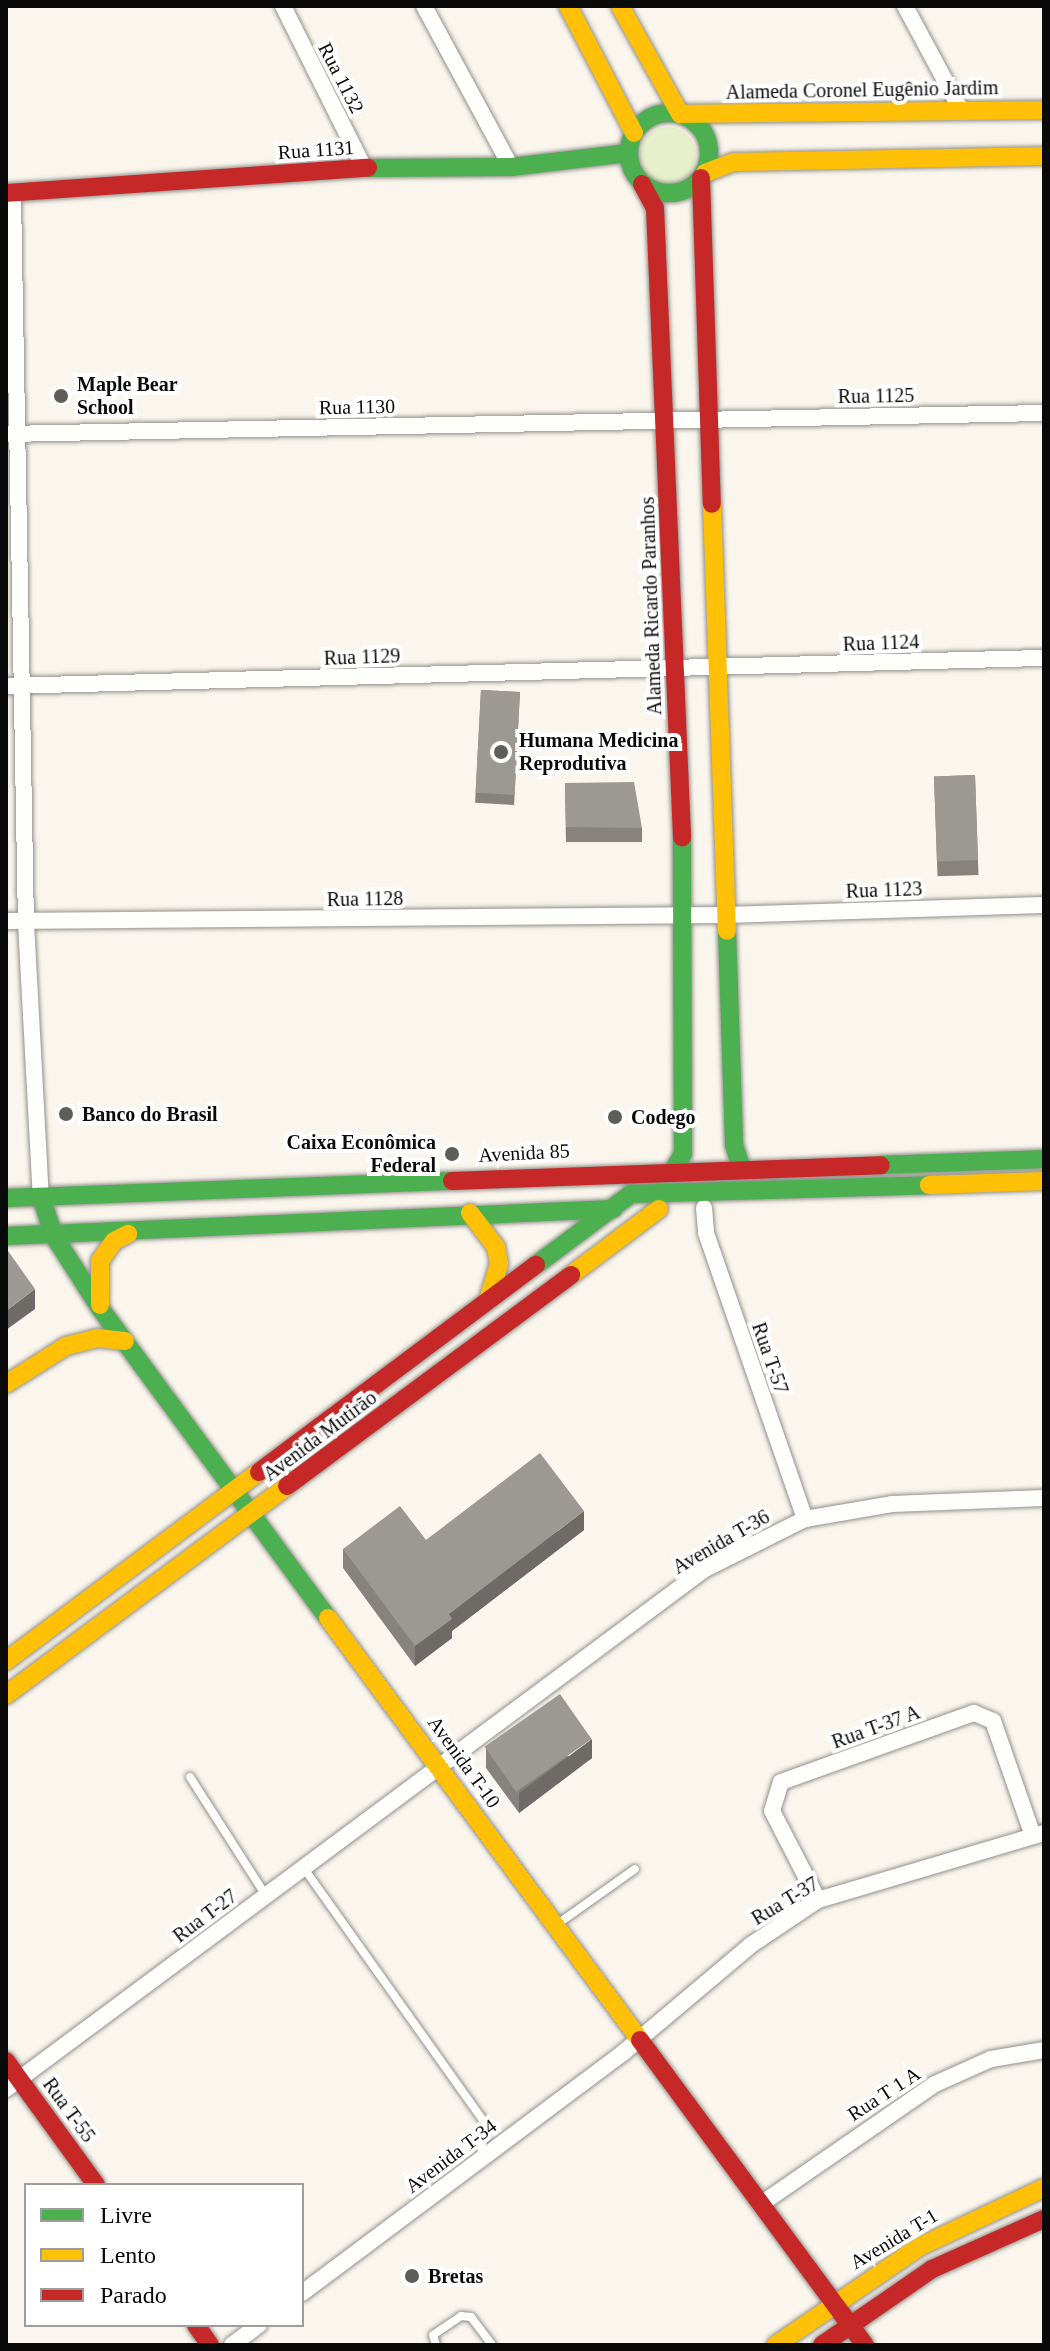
<!DOCTYPE html>
<meta charset="utf-8">
<style>
body{margin:0}
#map{position:relative;width:1050px;height:2351px;overflow:hidden;background:#faf6ed;font-family:"Times New Roman",serif}
div>[style]{position:absolute}
.green>*{inset:0;background:#e6f0cb}
.round{border-radius:50%}
.roads{filter:drop-shadow(0 0 2px #92908c) drop-shadow(0 0 2px #92908c)}
.lane>*{height:8px;margin:-4px;padding:0 4px;transform-origin:4px;border-radius:4px;background:#fefefc}
.street>*{height:16px;margin:-8px;padding:0 8px;transform-origin:8px;border-radius:8px;background:#fefefc}
.fast>*{height:18px;margin:-9px;padding:0 9px;transform-origin:9px;border-radius:9px;background:#4caf50}
.fast>.ring{margin:-9px;padding:0;box-sizing:content-box;background:none;border:18px solid #4caf50;border-radius:50%}
.slow>*{height:18px;margin:-9px;padding:0 9px;transform-origin:9px;border-radius:9px;background:#ffc107}
.jam>*{height:18px;margin:-9px;padding:0 9px;transform-origin:9px;border-radius:9px;background:#c62828}
.wall>*{inset:0;background:#86837f;transform-origin:0 0}
.shaded-wall>*{inset:0;background:#6d6a68}
.building>*{inset:0;background:#9c9894;transform-origin:0 0}
.dots>*{width:22px;height:22px;translate:-50% -50%;box-sizing:border-box;border:4px solid #fff;border-radius:50%}
span{translate:-50% -50%;white-space:nowrap;text-align:center;line-height:1.15;-webkit-text-stroke:8px #fff;paint-order:stroke}
.street-label{font-size:20px;color:#0a0a0a}
.poi-label{font-size:20px;color:#0a0a0a;font-weight:700}
.left{translate:0 -50%;text-align:left}
.right{translate:-100% -50%;text-align:right}
.frame{position:absolute;inset:0;border:8px solid #0a0a0a;pointer-events:none}
.legend{position:absolute;left:24px;top:2183px;width:280px;height:144px;box-sizing:border-box;background:#fff;border:2px solid #9d9d9d;margin:0;padding:10px 14px;list-style:none;font-size:24px;color:#0a0a0a}
.legend li{display:flex;align-items:center;gap:16px;height:40px}
.legend b{width:40px;border:2px solid #9d9d9d}
</style>
<div id="map">
<div class="green">
<i class="round" style="left:640px;top:127px;width:56px;height:56px"></i>
</div>
<div class="roads">
<div class="lane">
<i style="left:190px;top:1777px;width:141px;rotate:57.4deg"></i>
<i style="left:303px;top:1867px;width:314px;rotate:54.6deg"></i>
<i style="left:485px;top:2123px;width:35px;rotate:97deg"></i>
<i style="left:559px;top:1923px;width:93px;rotate:-35.4deg"></i>
<i style="left:436px;top:2345px;width:10px;rotate:-107deg"></i>
<i style="left:433px;top:2335px;width:34px;rotate:-34deg"></i>
<i style="left:461px;top:2316px;width:10px;rotate:6deg"></i>
<i style="left:471px;top:2317px;width:35px;rotate:53deg"></i>
</div>
<div class="street">
<i style="left:283px;top:6px;width:181px;rotate:63.4deg"></i>
<i style="left:424px;top:6px;width:183px;rotate:61.6deg"></i>
<i style="left:905px;top:6px;width:120px;rotate:61.7deg"></i>
<i style="left:13px;top:195px;width:728px;rotate:88.98deg"></i>
<i style="left:26px;top:923px;width:274px;rotate:86.9deg"></i>
<i style="left:6px;top:434px;width:1038px;rotate:-1.16deg"></i>
<i style="left:6px;top:686px;width:1038px;rotate:-1.55deg"></i>
<i style="left:6px;top:921px;width:719px;rotate:-0.48deg"></i>
<i style="left:725px;top:915px;width:319px;rotate:-1.8deg"></i>
<i style="left:704px;top:1208px;width:25px;rotate:85deg"></i>
<i style="left:706px;top:1233px;width:303px;rotate:70.9deg"></i>
<i style="left:818px;top:1900px;width:100px;rotate:-117.3deg"></i>
<i style="left:772px;top:1811px;width:30px;rotate:-73deg"></i>
<i style="left:781px;top:1782px;width:205px;rotate:-19.7deg"></i>
<i style="left:974px;top:1713px;width:21px;rotate:23deg"></i>
<i style="left:993px;top:1721px;width:119px;rotate:70.8deg"></i>
<i style="left:6px;top:2089px;width:871px;rotate:-36.65deg"></i>
<i style="left:705px;top:1569px;width:112px;rotate:-26.6deg"></i>
<i style="left:805px;top:1519px;width:88px;rotate:-9.8deg"></i>
<i style="left:892px;top:1504px;width:152px;rotate:-2.3deg"></i>
<i style="left:761px;top:2204px;width:211px;rotate:-34.6deg"></i>
<i style="left:935px;top:2084px;width:61px;rotate:-24.1deg"></i>
<i style="left:991px;top:2059px;width:54px;rotate:-9.6deg"></i>
<i style="left:302px;top:2293px;width:402px;rotate:-36.8deg"></i>
<i style="left:624px;top:2052px;width:166px;rotate:-40.1deg"></i>
<i style="left:751px;top:1945px;width:81px;rotate:-33.9deg"></i>
<i style="left:818px;top:1900px;width:236px;rotate:-16.5deg"></i>
<i style="left:232px;top:2345px;width:34px;rotate:-37deg"></i>
</div>
<div class="fast">
<i class="ring" style="left:629px;top:113px;width:62px;height:62px"></i>
<i style="left:368px;top:168px;width:143px;rotate:-0.4deg"></i>
<i style="left:511px;top:167px;width:119px;rotate:-6.8deg"></i>
<i style="left:727px;top:931px;width:214px;rotate:88.1deg"></i>
<i style="left:734px;top:1145px;width:25px;rotate:72deg"></i>
<i style="left:881px;top:1165px;width:163px;rotate:-2.1deg"></i>
<i style="left:673px;top:1171px;width:20px;rotate:-60deg"></i>
<i style="left:683px;top:1154px;width:317px;rotate:-90.2deg"></i>
<i style="left:41px;top:1197px;width:41px;rotate:71.6deg"></i>
<i style="left:54px;top:1236px;width:85px;rotate:57.4deg"></i>
<i style="left:100px;top:1308px;width:385px;rotate:53.7deg"></i>
<i style="left:6px;top:1198px;width:446px;rotate:-2.2deg"></i>
<i style="left:6px;top:1236px;width:608px;rotate:-2.55deg"></i>
<i style="left:536px;top:1265px;width:119px;rotate:-36.8deg"></i>
<i style="left:631px;top:1194px;width:298px;rotate:-1.7deg"></i>
</div>
<div class="slow">
<i style="left:568px;top:6px;width:143px;rotate:62.5deg"></i>
<i style="left:620px;top:6px;width:124px;rotate:60.9deg"></i>
<i style="left:681px;top:114px;width:363px;rotate:-0.6deg"></i>
<i style="left:705px;top:173px;width:31px;rotate:-21deg"></i>
<i style="left:734px;top:162px;width:310px;rotate:-1.1deg"></i>
<i style="left:712px;top:504px;width:427px;rotate:88deg"></i>
<i style="left:929px;top:1185px;width:115px;rotate:-2deg"></i>
<i style="left:470px;top:1213px;width:43px;rotate:52.6deg"></i>
<i style="left:496px;top:1247px;width:17px;rotate:80deg"></i>
<i style="left:499px;top:1264px;width:38px;rotate:107deg"></i>
<i style="left:571px;top:1275px;width:110px;rotate:-36.9deg"></i>
<i style="left:100px;top:1305px;width:44px;rotate:-90deg"></i>
<i style="left:100px;top:1261px;width:24px;rotate:-55deg"></i>
<i style="left:114px;top:1241px;width:16px;rotate:-27deg"></i>
<i style="left:6px;top:1384px;width:71px;rotate:-32.3deg"></i>
<i style="left:66px;top:1346px;width:32px;rotate:-14deg"></i>
<i style="left:97px;top:1338px;width:28px;rotate:6deg"></i>
<i style="left:328px;top:1618px;width:525px;rotate:53.52deg"></i>
<i style="left:6px;top:1661px;width:316px;rotate:-36.8deg"></i>
<i style="left:6px;top:1695px;width:350px;rotate:-36.6deg"></i>
<i style="left:776px;top:2345px;width:173px;rotate:-34.4deg"></i>
<i style="left:919px;top:2247px;width:138px;rotate:-25.3deg"></i>
</div>
<div class="jam">
<i style="left:701px;top:178px;width:326px;rotate:88.1deg"></i>
<i style="left:642px;top:184px;width:27px;rotate:62deg"></i>
<i style="left:655px;top:208px;width:630px;rotate:87.54deg"></i>
<i style="left:6px;top:193px;width:363px;rotate:-4deg"></i>
<i style="left:452px;top:1181px;width:429px;rotate:-2.1deg"></i>
<i style="left:259px;top:1472px;width:346px;rotate:-36.8deg"></i>
<i style="left:287px;top:1486px;width:354px;rotate:-36.6deg"></i>
<i style="left:640px;top:2040px;width:379px;rotate:53.6deg"></i>
<i style="left:6px;top:2061px;width:153px;rotate:54deg"></i>
<i style="left:196px;top:2325px;width:24px;rotate:55deg"></i>
<i style="left:822px;top:2345px;width:134px;rotate:-34.6deg"></i>
<i style="left:932px;top:2269px;width:123px;rotate:-24.1deg"></i>
</div>
</div>
<div class="wall">
<i style="left:481px;top:690px;width:39px;height:113px;rotate:3deg"></i>
<i style="left:975px;top:775px;width:100px;height:41px;rotate:88deg"></i>
<i style="clip-path:polygon(565px 783px,642px 828px,642px 842px,566px 842px)"></i>
<i style="clip-path:polygon(584px 1530px,452px 1631px,452px 1638px,415px 1666px,343px 1568px,343px 1549px,426px 1540px)"></i>
<i style="clip-path:polygon(486px 1749px,592px 1758px,519px 1813px,486px 1768px)"></i>
</div>
<div class="shaded-wall">
<i style="clip-path:polygon(35px 1289px,35px 1309px,6px 1330px,6px 1311px)"></i>
<i style="clip-path:polygon(584px 1511px,584px 1530px,452px 1631px,452px 1638px,415px 1666px,415px 1646px,449px 1614px)"></i>
<i style="clip-path:polygon(592px 1739px,592px 1758px,519px 1813px,519px 1793px)"></i>
</div>
<div class="building">
<i style="left:481px;top:690px;width:39px;height:103px;rotate:3deg"></i>
<i style="left:975px;top:775px;width:85px;height:41px;rotate:88deg"></i>
<i style="clip-path:polygon(634px 782px,642px 828px,566px 827px,565px 783px)"></i>
<i style="clip-path:polygon(6px 1248px,35px 1289px,6px 1311px)"></i>
<i style="clip-path:polygon(540px 1453px,584px 1511px,449px 1614px,452px 1619px,415px 1646px,343px 1549px,400px 1506px,426px 1540px)"></i>
<i style="left:560px;top:1694px;width:55px;height:92px;rotate:55deg"></i>
</div>
<div class="dots">
<i style="left:61px;top:396px;background:#5e5d59"></i>
<i style="left:501px;top:752px;background:#5e5d59"></i>
<i style="left:66px;top:1114px;background:#5e5d59"></i>
<i style="left:615px;top:1117px;background:#5e5d59"></i>
<i style="left:452px;top:1154px;background:#5e5d59"></i>
<i style="left:412px;top:2276px;background:#5e5d59"></i>
</div>
<div class="street-label">
<span style="left:341px;top:78px;rotate:63deg">Rua 1132</span>
<span style="left:862px;top:90px;rotate:-1deg">Alameda Coronel Eugênio Jardim</span>
<span style="left:316px;top:150px;rotate:-4deg">Rua 1131</span>
<span style="left:876px;top:396px;rotate:-1deg">Rua 1125</span>
<span style="left:357px;top:407px;rotate:-1deg">Rua 1130</span>
<span style="left:651px;top:606px;rotate:-92deg">Alameda Ricardo Paranhos</span>
<span style="left:881px;top:643px;rotate:-2deg">Rua 1124</span>
<span style="left:362px;top:657px;rotate:-2deg">Rua 1129</span>
<span style="left:884px;top:890px;rotate:-2deg">Rua 1123</span>
<span style="left:365px;top:899px;rotate:-1deg">Rua 1128</span>
<span style="left:524px;top:1153px;rotate:-3deg">Avenida 85</span>
<span style="left:770px;top:1358px;rotate:71deg">Rua T-57</span>
<span style="left:320px;top:1436px;rotate:-37deg">Avenida Mutirão</span>
<span style="left:721px;top:1542px;rotate:-30deg">Avenida T-36</span>
<span style="left:876px;top:1727px;rotate:-20deg">Rua T-37 A</span>
<span style="left:464px;top:1762px;rotate:54deg">Avenida T-10</span>
<span style="left:785px;top:1901px;rotate:-31deg">Rua T-37</span>
<span style="left:205px;top:1916px;rotate:-37deg">Rua T-27</span>
<span style="left:884px;top:2094px;rotate:-33deg">Rua T 1 A</span>
<span style="left:69px;top:2110px;rotate:54deg">Rua T-55</span>
<span style="left:451px;top:2156px;rotate:-37deg">Avenida T-34</span>
<span style="left:894px;top:2239px;rotate:-31deg">Avenida T-1</span>
</div>
<div class="poi-label">
<span class="left" style="left:77px;top:396px">Maple Bear<br>School</span>
<span class="left" style="left:519px;top:752px">Humana Medicina<br>Reprodutiva</span>
<span class="left" style="left:82px;top:1114px">Banco do Brasil</span>
<span class="left" style="left:631px;top:1117px">Codego</span>
<span class="right" style="left:436px;top:1154px">Caixa Econômica<br>Federal</span>
<span class="left" style="left:428px;top:2276px">Bretas</span>
</div>
<div class="frame"></div>
<ul class="legend">
<li><b style="height:10px;background:#4caf50"></b>Livre</li>
<li><b style="height:10px;background:#ffc107"></b>Lento</li>
<li><b style="height:10px;background:#c62828"></b>Parado</li>
</ul>
</div>
